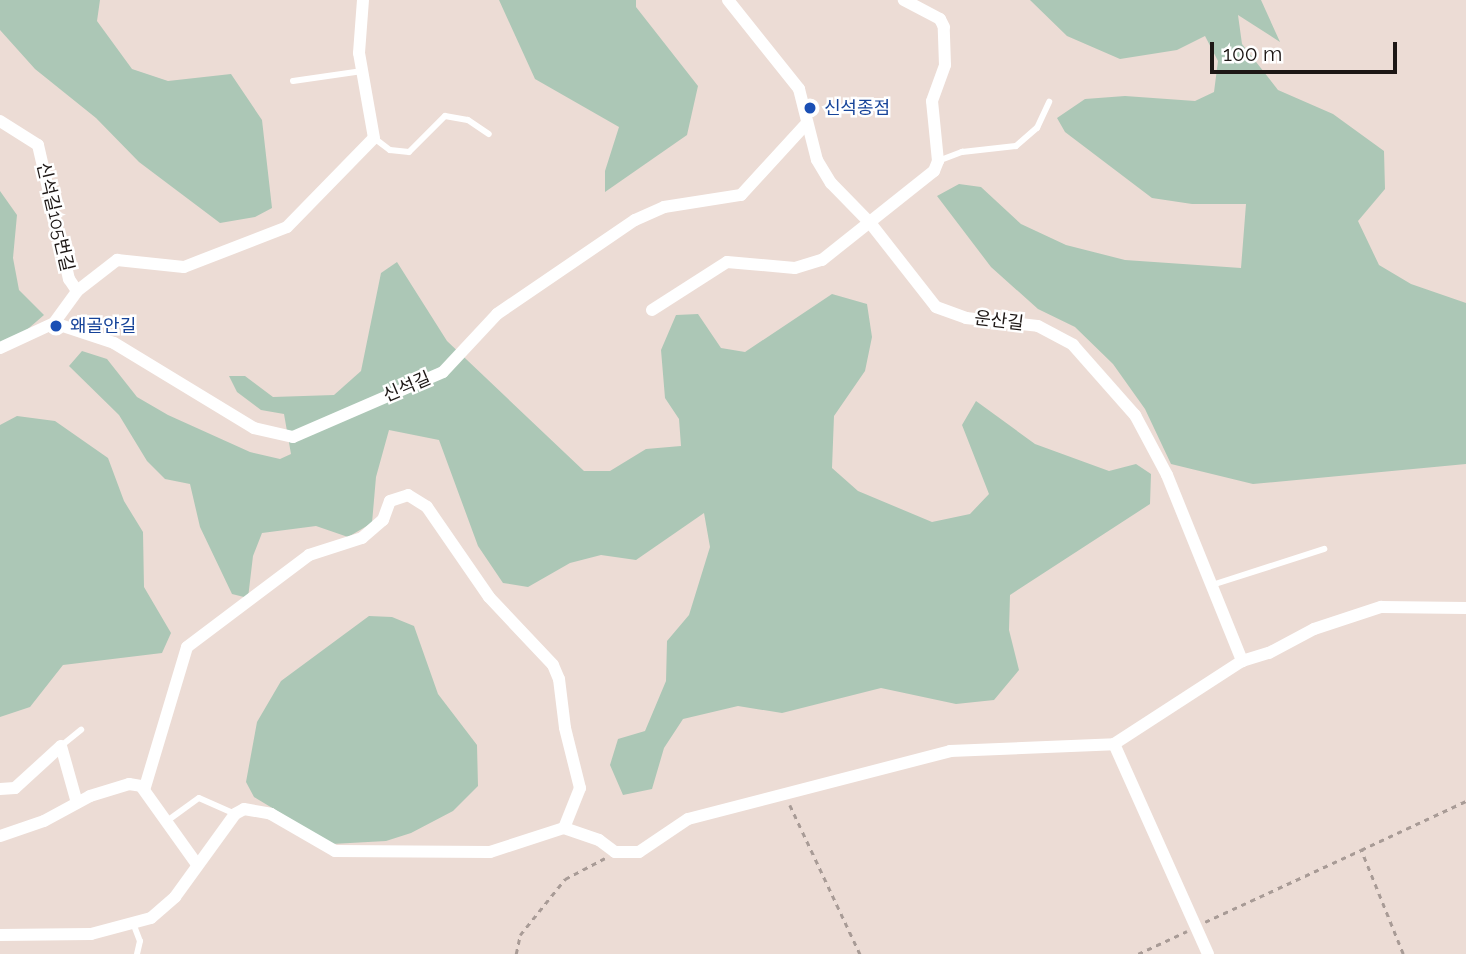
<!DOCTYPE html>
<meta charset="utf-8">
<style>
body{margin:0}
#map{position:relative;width:1466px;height:954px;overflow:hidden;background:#ecdcd5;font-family:Raleway,"Noto Sans KR",sans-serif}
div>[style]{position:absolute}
.green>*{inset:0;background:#acc7b6}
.path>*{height:2.5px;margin-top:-1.25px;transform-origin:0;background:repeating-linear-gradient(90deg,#a89b96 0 5px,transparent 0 10px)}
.lane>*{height:6px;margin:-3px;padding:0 3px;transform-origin:3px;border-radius:3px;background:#fff}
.street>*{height:12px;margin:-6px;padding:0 6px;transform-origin:6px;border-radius:6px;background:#fff}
.dots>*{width:19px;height:19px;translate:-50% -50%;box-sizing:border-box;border:4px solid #fff;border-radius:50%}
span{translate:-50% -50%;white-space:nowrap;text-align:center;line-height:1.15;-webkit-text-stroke:5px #fff;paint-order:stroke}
.transit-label{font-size:18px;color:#164399}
.left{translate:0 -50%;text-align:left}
.street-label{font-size:18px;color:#1d1715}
.scale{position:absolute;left:1210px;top:42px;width:187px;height:32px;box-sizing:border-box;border:4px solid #1d1715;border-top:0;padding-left:9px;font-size:21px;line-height:24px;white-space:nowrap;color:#1d1715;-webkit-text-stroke:5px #fff;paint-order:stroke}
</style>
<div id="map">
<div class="green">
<i style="clip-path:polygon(0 0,100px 0,97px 21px,132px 69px,168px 81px,231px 74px,262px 120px,272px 208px,255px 217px,220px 223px,139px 162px,96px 118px,35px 69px,0 30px)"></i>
<i style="clip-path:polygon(499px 0,636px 0,636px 7px,698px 86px,687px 135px,605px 192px,605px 171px,619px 127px,535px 79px)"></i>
<i style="clip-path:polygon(1030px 0,1261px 0,1280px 42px,1238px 15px,1242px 44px,1278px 90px,1333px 114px,1384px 151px,1385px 189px,1358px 221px,1379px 265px,1411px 284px,1466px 303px,1466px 464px,1253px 484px,1171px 464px,1145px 409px,1113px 364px,1075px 327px,1038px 309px,991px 267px,937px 196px,959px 184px,981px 187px,1021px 224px,1066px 245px,1125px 260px,1241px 268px,1246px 204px,1192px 204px,1152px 198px,1065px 132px,1057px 118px,1085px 99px,1125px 96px,1195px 101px,1214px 92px,1218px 61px,1205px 36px,1177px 50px,1120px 59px,1067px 36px)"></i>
<i style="clip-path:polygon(0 191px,17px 215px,13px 258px,19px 290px,44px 315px,0 353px)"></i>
<i style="clip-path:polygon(397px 262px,447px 341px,584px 471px,610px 471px,646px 449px,681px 446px,679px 419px,665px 398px,661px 350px,676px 315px,698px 314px,721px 348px,745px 352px,832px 294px,867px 304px,872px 337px,865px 371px,834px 416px,832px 468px,858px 491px,932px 522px,970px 514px,989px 494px,962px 425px,976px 401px,1035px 444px,1109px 471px,1136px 464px,1151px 474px,1150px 504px,1010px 595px,1009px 630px,1019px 670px,994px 700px,956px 704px,881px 688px,782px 713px,738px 706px,683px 719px,664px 748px,652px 789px,623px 795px,610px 765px,618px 739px,645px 731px,666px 681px,667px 641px,689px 615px,710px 547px,704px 513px,636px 560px,601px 555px,570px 563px,528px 587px,503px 583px,478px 546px,439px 440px,389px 430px,376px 477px,372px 523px,348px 537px,316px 526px,262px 533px,253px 556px,248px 598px,232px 594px,200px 527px,190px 484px,165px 479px,147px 461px,119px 415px,69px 366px,82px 351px,107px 359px,137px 397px,168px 415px,250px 452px,280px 459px,291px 454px,284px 414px,261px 410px,237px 392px,229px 376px,245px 376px,273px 397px,334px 395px,361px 371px,381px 273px)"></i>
<i style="clip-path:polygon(17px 416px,55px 421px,108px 458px,124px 501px,143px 532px,144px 587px,171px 633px,162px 653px,63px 665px,30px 707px,0 717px,0 425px)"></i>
<i style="clip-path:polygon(369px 616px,392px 617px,414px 626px,438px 694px,477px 745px,478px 786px,453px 811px,411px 833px,386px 841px,332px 844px,254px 797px,246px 782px,257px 722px,281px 681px)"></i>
</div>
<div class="path">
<i style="left:790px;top:805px;width:165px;rotate:64.8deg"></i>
<i style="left:1205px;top:922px;width:172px;rotate:-24.8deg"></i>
<i style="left:516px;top:954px;width:19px;rotate:-78deg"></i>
<i style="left:520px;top:935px;width:72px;rotate:-51.2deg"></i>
<i style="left:565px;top:879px;width:45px;rotate:-27.7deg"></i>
<i style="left:1138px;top:954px;width:54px;rotate:-25.1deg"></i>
<i style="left:1403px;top:954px;width:112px;rotate:-112deg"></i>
<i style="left:1361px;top:850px;width:116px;rotate:-25deg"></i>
</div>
<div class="lane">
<i style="left:293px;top:81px;width:70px;rotate:-8.2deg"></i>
<i style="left:374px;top:138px;width:20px;rotate:37deg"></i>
<i style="left:390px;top:150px;width:19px;rotate:6deg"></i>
<i style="left:409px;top:152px;width:51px;rotate:-45deg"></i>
<i style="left:445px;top:116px;width:23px;rotate:10deg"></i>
<i style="left:468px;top:120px;width:25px;rotate:34deg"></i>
<i style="left:938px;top:161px;width:26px;rotate:-21deg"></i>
<i style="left:962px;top:152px;width:54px;rotate:-6.3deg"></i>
<i style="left:1016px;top:146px;width:28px;rotate:-41deg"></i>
<i style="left:1037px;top:128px;width:29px;rotate:-65deg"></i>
<i style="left:1212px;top:585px;width:118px;rotate:-17.8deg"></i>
<i style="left:61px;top:746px;width:26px;rotate:-39deg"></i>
<i style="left:167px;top:821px;width:39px;rotate:-36deg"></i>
<i style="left:199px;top:798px;width:39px;rotate:24deg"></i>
<i style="left:133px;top:923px;width:19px;rotate:69deg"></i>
<i style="left:140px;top:941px;width:13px;rotate:103deg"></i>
</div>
<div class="street">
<i style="left:728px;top:0;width:114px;rotate:51.4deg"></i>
<i style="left:799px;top:89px;width:73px;rotate:75.8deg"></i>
<i style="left:817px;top:160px;width:27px;rotate:59deg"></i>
<i style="left:831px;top:183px;width:57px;rotate:45.7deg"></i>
<i style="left:871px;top:224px;width:105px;rotate:51.9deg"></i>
<i style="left:936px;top:307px;width:32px;rotate:20deg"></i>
<i style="left:966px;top:318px;width:72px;rotate:6.3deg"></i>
<i style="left:1038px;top:326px;width:40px;rotate:28deg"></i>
<i style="left:1073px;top:345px;width:94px;rotate:48.5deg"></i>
<i style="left:1135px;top:415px;width:68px;rotate:61.9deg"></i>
<i style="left:1167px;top:475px;width:201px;rotate:68deg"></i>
<i style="left:0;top:121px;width:45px;rotate:32.3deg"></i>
<i style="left:38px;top:145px;width:138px;rotate:77deg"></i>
<i style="left:69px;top:279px;width:14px;rotate:56deg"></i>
<i style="left:652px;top:310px;width:89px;rotate:-32.6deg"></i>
<i style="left:727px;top:262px;width:68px;rotate:5deg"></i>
<i style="left:795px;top:268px;width:28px;rotate:-17deg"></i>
<i style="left:822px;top:260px;width:143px;rotate:-38.5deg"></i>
<i style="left:934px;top:171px;width:11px;rotate:-68deg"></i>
<i style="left:938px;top:161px;width:60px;rotate:-95.7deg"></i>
<i style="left:932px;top:101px;width:38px;rotate:-70deg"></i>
<i style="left:945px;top:65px;width:38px;rotate:-92deg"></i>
<i style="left:944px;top:27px;width:9px;rotate:-117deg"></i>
<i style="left:940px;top:19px;width:41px;rotate:-152.2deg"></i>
<i style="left:54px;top:323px;width:39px;rotate:-54deg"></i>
<i style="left:77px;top:291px;width:51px;rotate:-37.8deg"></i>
<i style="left:117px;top:260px;width:67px;rotate:6deg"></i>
<i style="left:184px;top:267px;width:110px;rotate:-21.2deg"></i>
<i style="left:287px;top:227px;width:124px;rotate:-45.7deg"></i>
<i style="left:374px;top:138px;width:86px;rotate:-100deg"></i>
<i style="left:359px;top:53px;width:53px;rotate:-85.7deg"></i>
<i style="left:0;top:348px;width:60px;rotate:-24.8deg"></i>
<i style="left:54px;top:323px;width:63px;rotate:18.4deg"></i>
<i style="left:114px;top:343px;width:164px;rotate:31.3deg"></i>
<i style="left:254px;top:428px;width:40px;rotate:13deg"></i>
<i style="left:293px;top:437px;width:163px;rotate:-23.4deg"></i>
<i style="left:443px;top:372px;width:79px;rotate:-47deg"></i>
<i style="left:497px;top:314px;width:167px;rotate:-34.3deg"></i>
<i style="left:635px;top:220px;width:32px;rotate:-24deg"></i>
<i style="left:664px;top:207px;width:78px;rotate:-8.9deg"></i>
<i style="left:741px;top:195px;width:96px;rotate:-47.5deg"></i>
<i style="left:145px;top:787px;width:146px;rotate:-73.3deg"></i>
<i style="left:187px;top:647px;width:153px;rotate:-37deg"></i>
<i style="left:309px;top:555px;width:56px;rotate:-17.8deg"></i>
<i style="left:362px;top:538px;width:28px;rotate:-41deg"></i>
<i style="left:383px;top:520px;width:20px;rotate:-70deg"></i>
<i style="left:390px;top:501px;width:19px;rotate:-18deg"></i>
<i style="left:408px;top:495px;width:22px;rotate:32deg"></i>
<i style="left:427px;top:507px;width:109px;rotate:55.4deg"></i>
<i style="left:489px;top:597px;width:93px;rotate:46.7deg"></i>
<i style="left:553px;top:665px;width:15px;rotate:67deg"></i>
<i style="left:559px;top:679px;width:49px;rotate:83deg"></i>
<i style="left:565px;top:728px;width:62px;rotate:76deg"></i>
<i style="left:580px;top:788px;width:43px;rotate:111.8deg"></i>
<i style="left:0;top:789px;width:15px;rotate:-4deg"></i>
<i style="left:15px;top:788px;width:62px;rotate:-42.4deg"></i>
<i style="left:61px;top:746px;width:59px;rotate:74.3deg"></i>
<i style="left:0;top:836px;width:46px;rotate:-18.8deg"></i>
<i style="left:44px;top:821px;width:52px;rotate:-28.5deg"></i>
<i style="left:90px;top:796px;width:41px;rotate:-17.1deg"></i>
<i style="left:129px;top:784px;width:12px;rotate:9deg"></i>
<i style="left:141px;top:786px;width:95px;rotate:54.5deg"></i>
<i style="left:0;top:935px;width:91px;rotate:-0.6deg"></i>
<i style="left:91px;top:934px;width:62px;rotate:-14.9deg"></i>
<i style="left:151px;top:918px;width:32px;rotate:-41deg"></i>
<i style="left:175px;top:897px;width:102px;rotate:-54.1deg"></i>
<i style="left:235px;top:814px;width:10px;rotate:-29deg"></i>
<i style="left:244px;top:809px;width:27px;rotate:10deg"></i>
<i style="left:271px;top:814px;width:74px;rotate:30deg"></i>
<i style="left:335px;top:851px;width:155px;rotate:0.4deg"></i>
<i style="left:490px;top:852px;width:78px;rotate:-18deg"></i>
<i style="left:564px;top:828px;width:37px;rotate:19deg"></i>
<i style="left:599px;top:840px;width:20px;rotate:37deg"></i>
<i style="left:615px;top:852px;width:24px"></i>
<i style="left:639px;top:852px;width:59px;rotate:-34deg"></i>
<i style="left:688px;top:819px;width:271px;rotate:-14.5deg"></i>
<i style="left:950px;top:751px;width:164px;rotate:-2.4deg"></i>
<i style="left:1208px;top:954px;width:230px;rotate:-114.1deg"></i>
<i style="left:1114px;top:744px;width:153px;rotate:-33deg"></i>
<i style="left:1242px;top:661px;width:28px;rotate:-17deg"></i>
<i style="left:1269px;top:653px;width:51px;rotate:-28.1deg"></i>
<i style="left:1314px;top:629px;width:71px;rotate:-18.2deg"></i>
<i style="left:1381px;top:607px;width:85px;rotate:0.7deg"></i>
</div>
<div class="dots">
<i style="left:810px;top:108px;background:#1a4fb4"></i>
<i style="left:56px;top:326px;background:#1a4fb4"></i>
</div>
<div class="transit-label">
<span class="left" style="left:824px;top:108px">신석종점</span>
<span class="left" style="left:70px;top:326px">왜골안길</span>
</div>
<div class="street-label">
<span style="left:55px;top:217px;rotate:77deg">신석길105번길</span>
<span style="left:999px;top:321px;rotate:7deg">운산길</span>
<span style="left:407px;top:387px;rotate:-23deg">신석길</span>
</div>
<div class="scale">100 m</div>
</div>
